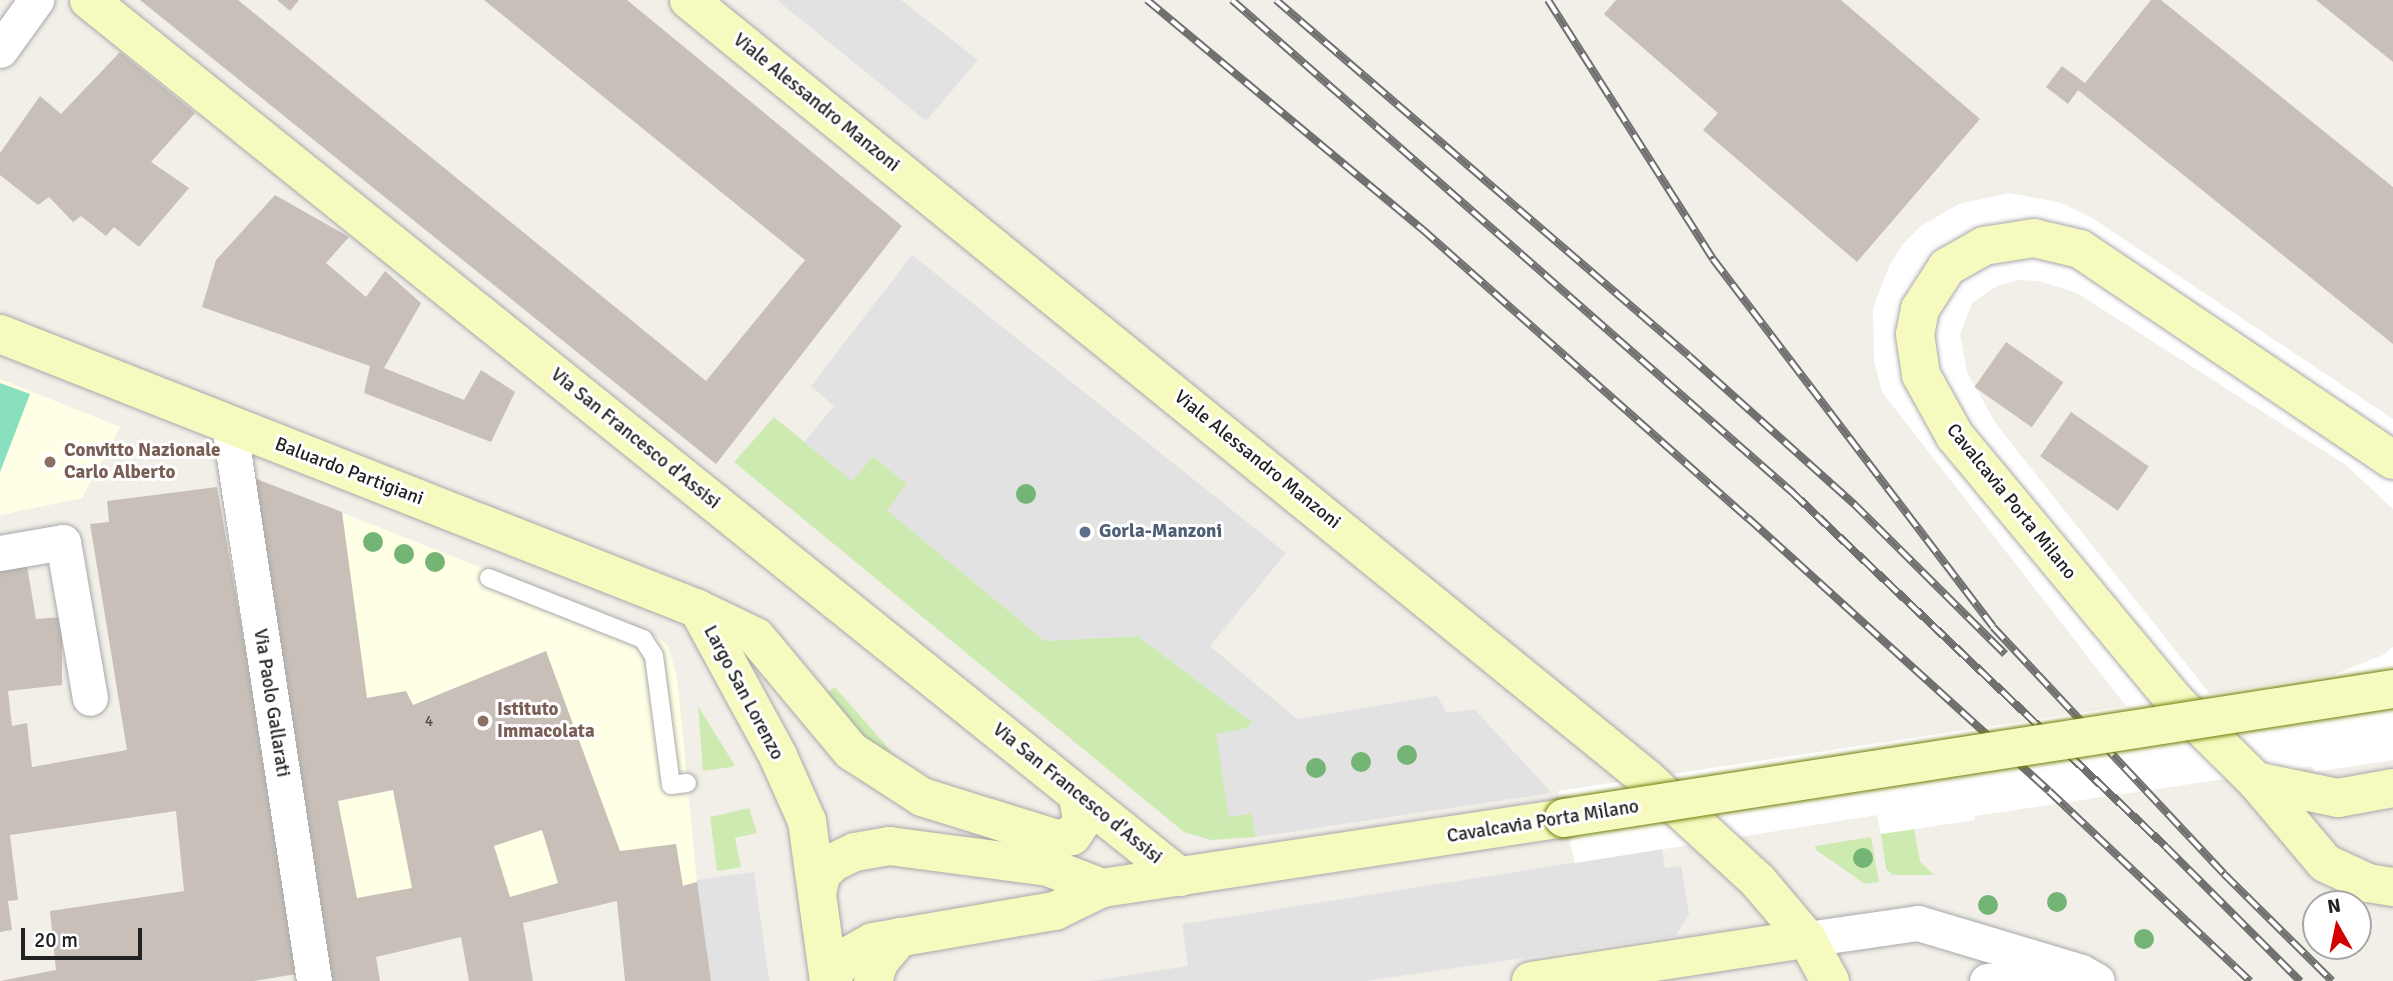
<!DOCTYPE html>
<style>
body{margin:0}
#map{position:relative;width:2393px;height:981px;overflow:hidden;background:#f2efe9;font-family:Signika,sans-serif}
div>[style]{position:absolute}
.education>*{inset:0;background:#ffffe5}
.grass>*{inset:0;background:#cdebb0}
.pitch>*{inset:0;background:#88e0be}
.parking>*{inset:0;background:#e2e2e2;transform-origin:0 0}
.pier>*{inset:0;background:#fff}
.building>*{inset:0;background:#c7bfb8;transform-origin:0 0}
.roads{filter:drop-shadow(0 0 2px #a9a9a9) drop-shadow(0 0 2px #a9a9a9)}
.lane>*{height:18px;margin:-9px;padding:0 9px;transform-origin:9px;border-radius:9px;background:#fff}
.street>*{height:35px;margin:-17.5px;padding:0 17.5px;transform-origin:17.5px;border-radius:17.5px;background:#fff}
.secondary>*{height:38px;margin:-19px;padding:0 19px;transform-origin:19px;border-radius:19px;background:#f7fabf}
.rail>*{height:8px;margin-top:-4px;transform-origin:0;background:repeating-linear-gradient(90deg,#fff 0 16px,#707070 0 32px);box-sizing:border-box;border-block:2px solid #707070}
.bridges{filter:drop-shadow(0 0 2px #707d05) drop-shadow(0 0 2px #707d05)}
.secondary-bridge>*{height:38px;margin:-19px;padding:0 19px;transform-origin:19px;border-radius:19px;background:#f7fabf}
.trees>*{width:20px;height:20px;margin:-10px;border-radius:50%;background:#74b475}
.dots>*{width:19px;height:19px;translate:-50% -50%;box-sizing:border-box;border:4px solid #fff;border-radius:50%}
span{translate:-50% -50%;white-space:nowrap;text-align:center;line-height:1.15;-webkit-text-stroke:6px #fff;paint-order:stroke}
.number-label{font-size:16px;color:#4b4948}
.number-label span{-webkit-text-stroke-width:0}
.street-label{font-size:19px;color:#222}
.education-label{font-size:19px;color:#785e54;font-weight:700}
.left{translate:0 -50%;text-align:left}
.service-label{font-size:19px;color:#4e5e75;font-weight:700}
.north{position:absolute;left:2302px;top:890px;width:70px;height:70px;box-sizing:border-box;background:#fff;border:2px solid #a7a7a7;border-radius:50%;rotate:351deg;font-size:19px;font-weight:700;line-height:28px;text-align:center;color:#222}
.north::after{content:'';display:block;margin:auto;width:24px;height:32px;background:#d40000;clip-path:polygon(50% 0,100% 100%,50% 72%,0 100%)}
.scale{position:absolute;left:21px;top:928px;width:121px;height:32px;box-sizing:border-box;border:4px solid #222;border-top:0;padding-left:9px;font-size:21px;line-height:24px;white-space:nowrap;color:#222;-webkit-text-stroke:5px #fff;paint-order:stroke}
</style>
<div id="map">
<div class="education">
<i style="clip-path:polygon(0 379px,120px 427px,82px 498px,0 515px)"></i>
<i style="clip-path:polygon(249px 476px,659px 638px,668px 646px,677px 676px,697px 882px,321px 966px)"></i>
</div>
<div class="grass">
<i style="clip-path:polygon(774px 417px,852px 481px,873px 456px,908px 485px,887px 510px,1045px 641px,1138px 636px,1252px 722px,1229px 817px,1252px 813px,1256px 837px,1211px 840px,1184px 832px,734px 462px)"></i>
<i style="clip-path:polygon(835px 687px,889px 749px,906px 773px,874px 753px,823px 696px)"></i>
<i style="clip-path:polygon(698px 706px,734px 764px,732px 767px,703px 771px)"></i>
<i style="clip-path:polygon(749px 808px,757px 833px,735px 838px,741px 867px,717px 871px,710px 817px)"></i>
<i style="clip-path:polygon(1914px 829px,1920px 861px,1934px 875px,1893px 875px,1886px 869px,1881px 834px)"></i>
<i style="clip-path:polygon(1871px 837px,1879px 882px,1865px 884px,1816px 850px,1815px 846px)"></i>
</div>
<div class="pitch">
<i style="clip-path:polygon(0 383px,30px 394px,0 472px)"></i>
</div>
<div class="parking">
<i style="clip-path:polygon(777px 0,901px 0,978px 60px,926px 121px)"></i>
<i style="clip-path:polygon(912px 255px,1286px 553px,1210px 646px,1297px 719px,1437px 696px,1447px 713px,1474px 709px,1552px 793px,1256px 837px,1252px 813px,1229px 817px,1216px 734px,1247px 728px,1252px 722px,1138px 636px,1045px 641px,887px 510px,907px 484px,873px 456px,852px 481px,804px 442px,834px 406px,811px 386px)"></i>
<i style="clip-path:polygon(1662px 849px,1665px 868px,1681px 866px,1685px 889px,1689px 914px,1675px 936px,1365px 981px,1091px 981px,1188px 966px,1182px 924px)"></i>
<i style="left:754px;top:872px;width:110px;height:58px;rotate:82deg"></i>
</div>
<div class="pier">
<i style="clip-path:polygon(2010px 193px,2061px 203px,2092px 218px,2393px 419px,2393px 509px,2346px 465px,2077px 293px,2039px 281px,2017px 280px,1997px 286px,1972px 303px,1960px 334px,1967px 372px,1996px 424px,2210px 694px,2333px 675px,2383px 655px,2393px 647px,2393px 760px,2314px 772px,2312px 766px,1975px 816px,1975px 820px,1881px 834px,1877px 815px,1575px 863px,1558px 791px,2126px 706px,1882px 392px,1874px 361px,1873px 308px,1890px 264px,1903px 244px,1921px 226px,1959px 204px)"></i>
</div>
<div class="building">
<i style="clip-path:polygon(140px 0,238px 0,706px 381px,805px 260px,484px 0,627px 0,902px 226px,716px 464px)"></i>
<i style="clip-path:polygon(277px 0,299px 0,290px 11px)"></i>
<i style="clip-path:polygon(1616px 0,1841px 0,1980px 119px,1857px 262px,1703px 130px,1718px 113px,1604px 14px)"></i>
<i style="clip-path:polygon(2151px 0,2161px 0,2393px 187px,2393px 344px,2078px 90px,2068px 104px,2046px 87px,2062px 66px,2085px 83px)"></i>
<i style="clip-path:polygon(2316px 0,2393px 0,2393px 62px)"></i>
<i style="clip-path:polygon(120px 52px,195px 113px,151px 162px,189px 188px,139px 247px,114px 227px,106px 236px,81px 216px,73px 222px,49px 197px,38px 205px,0 175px,0 153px,40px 96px,61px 114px)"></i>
<i style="clip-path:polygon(275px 195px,349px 237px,326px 263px,366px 297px,385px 271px,421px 303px,384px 368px,464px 400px,481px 370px,515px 392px,491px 442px,364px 393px,370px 366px,202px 307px,216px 260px)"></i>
<i style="left:2006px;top:342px;width:70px;height:55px;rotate:35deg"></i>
<i style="left:2071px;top:412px;width:95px;height:54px;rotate:35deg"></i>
<i style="clip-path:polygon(evenodd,249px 476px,342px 512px,367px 698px,406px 691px,413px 705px,546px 651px,620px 851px,676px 844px,683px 886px,697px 882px,711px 981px,625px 981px,617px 901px,523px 923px,533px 981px,469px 981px,461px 937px,376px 957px,380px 981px,324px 981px,249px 476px,393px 790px,412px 888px,357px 898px,338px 801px,393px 790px,249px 476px,542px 830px,558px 883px,510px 897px,494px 846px,542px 830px)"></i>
<i style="clip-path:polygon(217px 487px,302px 973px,254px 981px,0 981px,56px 970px,50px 911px,184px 891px,176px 811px,10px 835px,18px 900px,8px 901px,12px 930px,0 932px,0 570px,27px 566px,36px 619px,62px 617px,62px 685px,8px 691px,12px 726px,27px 723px,32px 767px,127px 750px,90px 524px,109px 522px,107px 501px)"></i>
</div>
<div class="roads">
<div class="lane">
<i style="left:489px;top:578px;width:166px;rotate:21.6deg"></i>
<i style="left:643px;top:639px;width:20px;rotate:57deg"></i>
<i style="left:654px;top:656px;width:130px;rotate:82.5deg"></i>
<i style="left:671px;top:785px;width:16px;rotate:-7deg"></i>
</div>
<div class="street">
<i style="left:0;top:50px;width:62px;rotate:-54.2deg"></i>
<i style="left:229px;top:424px;width:563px;rotate:81.32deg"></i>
<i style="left:0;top:553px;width:64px;rotate:-9.9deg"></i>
<i style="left:63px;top:542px;width:158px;rotate:80.2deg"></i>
<i style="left:1807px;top:939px;width:112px;rotate:-8.2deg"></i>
<i style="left:1918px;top:923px;width:170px;rotate:16.7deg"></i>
<i style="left:2081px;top:972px;width:18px;rotate:29deg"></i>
<i style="left:1987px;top:981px;width:77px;rotate:-5.9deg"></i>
</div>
<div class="secondary">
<i style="left:89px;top:0;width:1400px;rotate:38.79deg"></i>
<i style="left:689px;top:0;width:1233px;rotate:39.11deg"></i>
<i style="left:1646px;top:778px;width:152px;rotate:42.6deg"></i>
<i style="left:1758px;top:881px;width:76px;rotate:49.8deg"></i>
<i style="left:1807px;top:939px;width:48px;rotate:61.3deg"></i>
<i style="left:0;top:334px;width:750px;rotate:21.5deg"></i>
<i style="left:698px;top:609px;width:64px;rotate:25.8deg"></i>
<i style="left:756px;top:637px;width:148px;rotate:50.2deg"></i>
<i style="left:851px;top:751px;width:85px;rotate:32.9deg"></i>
<i style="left:922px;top:797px;width:141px;rotate:17.3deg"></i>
<i style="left:1057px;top:839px;width:15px;rotate:-11deg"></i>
<i style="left:1072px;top:836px;width:18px;rotate:-56deg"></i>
<i style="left:1082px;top:821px;width:26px;rotate:-99deg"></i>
<i style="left:2393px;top:460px;width:377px;rotate:-146deg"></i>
<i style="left:2080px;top:249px;width:47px;rotate:-166.6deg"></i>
<i style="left:2034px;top:238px;width:51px;rotate:170.9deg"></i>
<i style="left:1984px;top:246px;width:43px;rotate:150.4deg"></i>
<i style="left:1947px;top:267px;width:50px;rotate:122.7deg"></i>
<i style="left:1920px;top:309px;width:25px;rotate:101deg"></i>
<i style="left:1915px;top:334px;width:41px;rotate:81.7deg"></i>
<i style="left:1921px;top:375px;width:70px;rotate:60.9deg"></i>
<i style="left:1955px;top:436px;width:342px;rotate:50.3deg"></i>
<i style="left:2173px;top:699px;width:117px;rotate:44.7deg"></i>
<i style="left:2256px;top:781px;width:107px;rotate:49.9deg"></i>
<i style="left:2325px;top:863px;width:47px;rotate:24.9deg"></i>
<i style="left:2368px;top:883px;width:25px;rotate:9deg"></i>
<i style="left:698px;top:609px;width:167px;rotate:61.4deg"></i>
<i style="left:778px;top:756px;width:71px;rotate:66deg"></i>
<i style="left:807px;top:821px;width:162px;rotate:82.2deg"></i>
<i style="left:2256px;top:781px;width:84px;rotate:11.7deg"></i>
<i style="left:2338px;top:798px;width:56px;rotate:-10.3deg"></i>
<i style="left:817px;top:893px;width:18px;rotate:-77deg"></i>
<i style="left:821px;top:875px;width:16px;rotate:-47deg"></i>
<i style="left:832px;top:863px;width:25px;rotate:-26deg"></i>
<i style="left:855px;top:852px;width:35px;rotate:-10deg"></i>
<i style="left:889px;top:846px;width:160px;rotate:7.5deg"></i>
<i style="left:1048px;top:867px;width:58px;rotate:21.3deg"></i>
<i style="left:830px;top:981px;width:26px;rotate:-59deg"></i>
<i style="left:843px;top:959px;width:34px;rotate:-30deg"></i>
<i style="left:873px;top:942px;width:185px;rotate:-9.7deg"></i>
<i style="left:1055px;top:911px;width:52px;rotate:-26.1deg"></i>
<i style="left:1102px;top:888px;width:467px;rotate:-8.6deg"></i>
<i style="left:873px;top:981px;width:20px;rotate:-72deg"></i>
<i style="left:879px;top:962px;width:33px;rotate:-50deg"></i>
<i style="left:1531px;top:981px;width:279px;rotate:-8.7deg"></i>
</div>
</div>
<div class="rail">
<i style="left:1147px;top:0;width:358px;rotate:39.8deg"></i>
<i style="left:1422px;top:229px;width:436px;rotate:41.6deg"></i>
<i style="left:1748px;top:518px;width:406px;rotate:42.2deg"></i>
<i style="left:2049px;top:791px;width:277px;rotate:43.4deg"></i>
<i style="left:1232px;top:0;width:747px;rotate:41.31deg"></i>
<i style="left:1793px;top:493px;width:514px;rotate:43.5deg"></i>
<i style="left:2166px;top:847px;width:190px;rotate:45deg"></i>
<i style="left:1276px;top:0;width:545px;rotate:40.76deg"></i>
<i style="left:1689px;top:356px;width:222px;rotate:41.9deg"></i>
<i style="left:1854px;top:504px;width:213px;rotate:44.8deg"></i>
<i style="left:1548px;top:0;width:307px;rotate:57.5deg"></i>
<i style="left:1713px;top:259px;width:462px;rotate:52.7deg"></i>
<i style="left:1993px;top:627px;width:338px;rotate:46.9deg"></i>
<i style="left:2224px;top:874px;width:152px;rotate:44.7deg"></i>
</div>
<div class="bridges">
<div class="secondary-bridge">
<i style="left:1564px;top:818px;width:839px;rotate:-8.84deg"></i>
</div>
</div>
<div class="trees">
<i style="left:1026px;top:494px"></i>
<i style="left:373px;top:542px"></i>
<i style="left:404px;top:554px"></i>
<i style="left:435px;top:562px"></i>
<i style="left:1407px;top:755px"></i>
<i style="left:1361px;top:762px"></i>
<i style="left:1316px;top:768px"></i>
<i style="left:1863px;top:858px"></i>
<i style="left:2057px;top:902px"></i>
<i style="left:1988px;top:905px"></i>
<i style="left:2144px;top:939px"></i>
</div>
<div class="dots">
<i style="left:50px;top:462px;background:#8d6e63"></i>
<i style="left:1085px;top:532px;background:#5c6f8a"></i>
<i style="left:483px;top:721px;background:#8d6e63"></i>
</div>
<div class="number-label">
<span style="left:429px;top:721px">4</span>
</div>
<div class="street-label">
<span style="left:816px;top:103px;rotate:39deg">Viale Alessandro Manzoni</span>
<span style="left:635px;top:439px;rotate:39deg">Via San Francesco d'Assisi</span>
<span style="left:1257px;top:460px;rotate:39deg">Viale Alessandro Manzoni</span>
<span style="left:349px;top:472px;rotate:21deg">Baluardo Partigiani</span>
<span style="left:2011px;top:502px;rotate:51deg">Cavalcavia Porta Milano</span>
<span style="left:743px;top:693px;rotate:62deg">Largo San Lorenzo</span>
<span style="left:271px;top:703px;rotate:81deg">Via Paolo Gallarati</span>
<span style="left:1077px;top:794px;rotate:39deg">Via San Francesco d'Assisi</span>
<span style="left:1543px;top:822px;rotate:-9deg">Cavalcavia Porta Milano</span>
</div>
<div class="education-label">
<span class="left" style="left:64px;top:462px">Convitto Nazionale<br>Carlo Alberto</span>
<span class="left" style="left:497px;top:721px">Istituto<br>Immacolata</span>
</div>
<div class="service-label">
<span class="left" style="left:1099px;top:532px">Gorla-Manzoni</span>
</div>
<div class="north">N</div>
<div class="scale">20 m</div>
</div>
